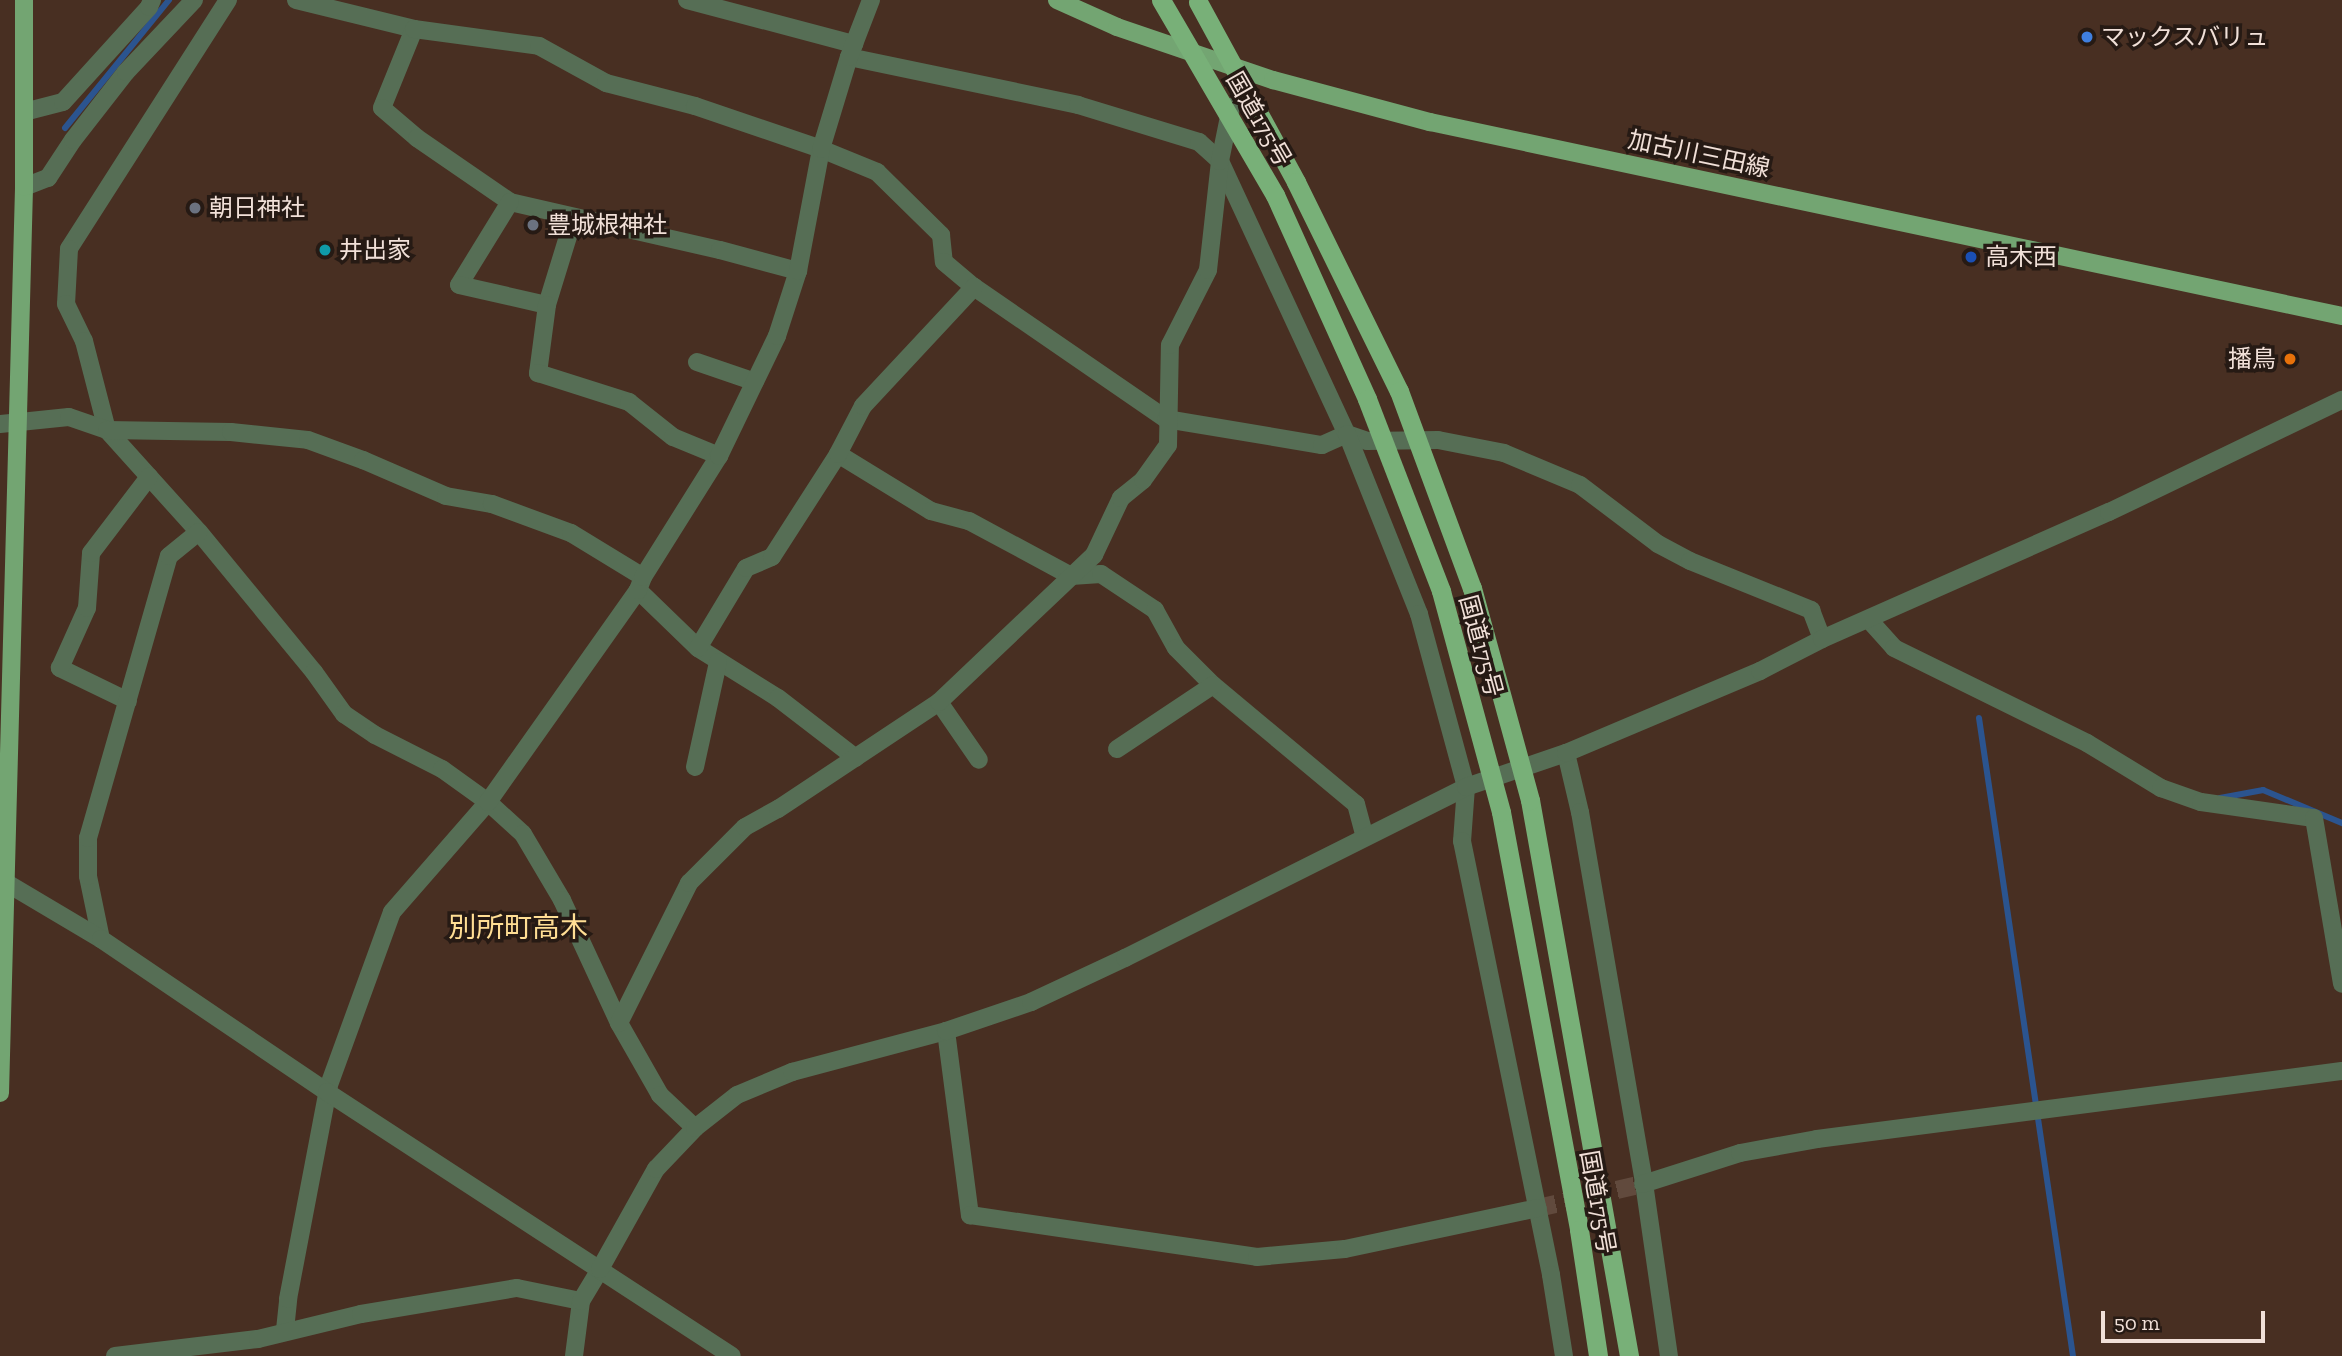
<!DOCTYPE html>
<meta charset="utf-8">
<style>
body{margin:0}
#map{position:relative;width:2342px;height:1356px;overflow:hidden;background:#482f22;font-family:"Zilla Slab","Noto Sans JP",serif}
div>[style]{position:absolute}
.stream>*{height:6px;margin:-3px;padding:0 3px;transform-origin:3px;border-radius:3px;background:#2b548f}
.minor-tunnel>*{height:18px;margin-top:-9px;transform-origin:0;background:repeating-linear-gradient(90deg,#614a3d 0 18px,transparent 0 27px)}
.minor>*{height:18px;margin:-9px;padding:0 9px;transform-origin:9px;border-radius:9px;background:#566e55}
.tertiary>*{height:18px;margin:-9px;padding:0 9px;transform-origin:9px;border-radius:9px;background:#566e55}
.primary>*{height:18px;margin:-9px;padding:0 9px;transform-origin:9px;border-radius:9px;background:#73a572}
.trunk>*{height:19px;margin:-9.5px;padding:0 9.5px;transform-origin:9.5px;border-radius:9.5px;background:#78b078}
.trunk-bridge>*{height:19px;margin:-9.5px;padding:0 9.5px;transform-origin:9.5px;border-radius:9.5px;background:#78b078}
.dots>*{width:19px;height:19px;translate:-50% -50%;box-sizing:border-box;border:4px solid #261a14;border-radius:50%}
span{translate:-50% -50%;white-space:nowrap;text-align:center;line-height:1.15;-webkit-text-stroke:7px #261a14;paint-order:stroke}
.poi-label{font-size:24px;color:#f1e0d8}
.left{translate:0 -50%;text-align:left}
.right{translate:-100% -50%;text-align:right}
.street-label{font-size:24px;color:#f1e0d8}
.quarter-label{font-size:28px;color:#ffde94}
.scale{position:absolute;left:2101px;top:1311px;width:164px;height:32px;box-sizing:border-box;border:4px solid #f1e0d8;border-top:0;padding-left:9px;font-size:21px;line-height:24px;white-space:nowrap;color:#f1e0d8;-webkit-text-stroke:5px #261a14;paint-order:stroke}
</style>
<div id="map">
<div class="stream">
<i style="left:65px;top:128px;width:165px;rotate:-50.9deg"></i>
<i style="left:1979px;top:718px;width:645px;rotate:81.62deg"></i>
<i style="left:2220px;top:798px;width:44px;rotate:-10.5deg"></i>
<i style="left:2263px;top:790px;width:86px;rotate:22.7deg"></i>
</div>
<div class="minor-tunnel">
<i style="left:1538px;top:1208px;width:108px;rotate:-12.9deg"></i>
</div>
<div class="minor">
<i style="left:228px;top:0;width:295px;rotate:122.6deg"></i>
<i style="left:69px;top:249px;width:55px;rotate:93.1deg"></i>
<i style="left:66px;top:304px;width:41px;rotate:64.1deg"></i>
<i style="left:84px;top:341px;width:92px;rotate:75.5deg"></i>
<i style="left:107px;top:430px;width:137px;rotate:48deg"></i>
<i style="left:199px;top:532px;width:181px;rotate:50.6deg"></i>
<i style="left:314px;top:672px;width:52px;rotate:54.5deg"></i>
<i style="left:344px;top:714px;width:37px;rotate:34deg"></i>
<i style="left:375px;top:735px;width:75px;rotate:26.9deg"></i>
<i style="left:442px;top:769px;width:57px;rotate:35.7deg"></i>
<i style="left:488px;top:802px;width:47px;rotate:42.4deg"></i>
<i style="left:523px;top:834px;width:77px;rotate:59.4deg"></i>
<i style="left:562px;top:900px;width:136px;rotate:65.1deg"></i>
<i style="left:619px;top:1023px;width:83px;rotate:60.3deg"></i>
<i style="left:660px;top:1095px;width:48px;rotate:43.3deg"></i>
<i style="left:296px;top:0;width:122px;rotate:13.8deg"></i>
<i style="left:414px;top:29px;width:85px;rotate:112.1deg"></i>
<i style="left:382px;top:108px;width:46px;rotate:40.6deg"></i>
<i style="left:417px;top:138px;width:113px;rotate:34.5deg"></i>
<i style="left:510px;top:202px;width:215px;rotate:12.9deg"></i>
<i style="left:720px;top:250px;width:81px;rotate:15.1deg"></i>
<i style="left:687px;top:0;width:173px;rotate:14.8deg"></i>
<i style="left:414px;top:29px;width:126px;rotate:7.7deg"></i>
<i style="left:539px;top:46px;width:77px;rotate:28.9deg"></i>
<i style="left:606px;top:83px;width:92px;rotate:14.5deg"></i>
<i style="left:695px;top:106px;width:133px;rotate:18.8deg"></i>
<i style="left:821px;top:149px;width:61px;rotate:22.3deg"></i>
<i style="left:877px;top:172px;width:90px;rotate:44.5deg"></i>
<i style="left:941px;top:235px;width:27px;rotate:84deg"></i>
<i style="left:944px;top:262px;width:39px;rotate:40deg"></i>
<i style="left:974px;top:287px;width:233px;rotate:34.5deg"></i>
<i style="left:1166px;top:419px;width:158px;rotate:9.5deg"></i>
<i style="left:1322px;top:445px;width:27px;rotate:-24deg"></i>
<i style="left:1347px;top:434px;width:21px;rotate:19deg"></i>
<i style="left:1367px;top:441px;width:71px;rotate:-0.8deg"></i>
<i style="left:1438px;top:440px;width:67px;rotate:11.1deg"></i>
<i style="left:1504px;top:453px;width:82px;rotate:22.8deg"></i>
<i style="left:1580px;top:485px;width:98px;rotate:37.1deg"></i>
<i style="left:1658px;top:544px;width:36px;rotate:28deg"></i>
<i style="left:1690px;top:561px;width:131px;rotate:22deg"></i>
<i style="left:1811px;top:610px;width:31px;rotate:69deg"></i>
<i style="left:849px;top:57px;width:234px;rotate:11.8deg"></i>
<i style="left:1078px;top:105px;width:127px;rotate:17deg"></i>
<i style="left:1199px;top:142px;width:28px;rotate:42deg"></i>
<i style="left:1220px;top:161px;width:301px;rotate:65.1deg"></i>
<i style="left:1347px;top:434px;width:194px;rotate:68.2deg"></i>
<i style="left:1419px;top:614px;width:179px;rotate:74.8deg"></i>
<i style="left:1466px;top:787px;width:54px;rotate:94.2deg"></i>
<i style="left:1462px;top:841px;width:443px;rotate:78.4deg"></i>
<i style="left:1551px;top:1275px;width:82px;rotate:80.9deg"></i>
<i style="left:24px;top:112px;width:40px;rotate:-14.4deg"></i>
<i style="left:63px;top:102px;width:128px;rotate:-47.8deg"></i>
<i style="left:149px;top:7px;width:8px;rotate:-67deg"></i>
<i style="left:24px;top:187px;width:26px;rotate:-21deg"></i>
<i style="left:48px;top:178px;width:45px;rotate:-56.7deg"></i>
<i style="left:73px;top:140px;width:86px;rotate:-52.1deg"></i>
<i style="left:126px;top:72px;width:99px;rotate:-46.6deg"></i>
<i style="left:510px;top:202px;width:97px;rotate:121.6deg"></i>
<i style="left:459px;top:285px;width:90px;rotate:12.8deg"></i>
<i style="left:574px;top:217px;width:92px;rotate:107.1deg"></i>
<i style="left:547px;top:305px;width:69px;rotate:97.5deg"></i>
<i style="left:538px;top:373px;width:96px;rotate:17.7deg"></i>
<i style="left:629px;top:402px;width:56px;rotate:38.5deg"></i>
<i style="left:673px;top:437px;width:50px;rotate:22.4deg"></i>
<i style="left:697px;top:362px;width:61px;rotate:19deg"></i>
<i style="left:0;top:424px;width:69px;rotate:-5.8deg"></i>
<i style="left:69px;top:417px;width:40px;rotate:18.9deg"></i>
<i style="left:107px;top:430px;width:124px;rotate:0.9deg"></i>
<i style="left:231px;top:432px;width:77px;rotate:5.9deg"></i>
<i style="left:308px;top:440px;width:59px;rotate:20deg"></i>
<i style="left:363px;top:460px;width:90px;rotate:23.4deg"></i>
<i style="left:446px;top:496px;width:47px;rotate:9.9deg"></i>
<i style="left:492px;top:504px;width:84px;rotate:20.2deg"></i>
<i style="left:571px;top:533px;width:84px;rotate:31.4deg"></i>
<i style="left:838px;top:454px;width:109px;rotate:31.5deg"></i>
<i style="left:931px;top:511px;width:39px;rotate:15deg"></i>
<i style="left:969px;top:521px;width:116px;rotate:28.3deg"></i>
<i style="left:1071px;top:576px;width:30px;rotate:-4deg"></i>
<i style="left:1101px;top:574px;width:65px;rotate:33.7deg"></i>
<i style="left:1155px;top:610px;width:43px;rotate:61.1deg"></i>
<i style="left:1176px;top:648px;width:52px;rotate:45deg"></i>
<i style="left:1213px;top:685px;width:186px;rotate:39.8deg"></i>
<i style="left:1356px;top:804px;width:34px;rotate:75deg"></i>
<i style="left:638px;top:590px;width:83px;rotate:44deg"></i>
<i style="left:698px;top:648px;width:94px;rotate:32deg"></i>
<i style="left:778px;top:698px;width:98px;rotate:37.6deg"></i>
<i style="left:1870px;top:621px;width:36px;rotate:48deg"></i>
<i style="left:1894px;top:648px;width:215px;rotate:26.2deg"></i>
<i style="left:2087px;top:743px;width:87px;rotate:31.3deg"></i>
<i style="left:2161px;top:788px;width:42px;rotate:19.3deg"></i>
<i style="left:2201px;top:802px;width:114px;rotate:8.1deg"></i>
<i style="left:2314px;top:818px;width:168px;rotate:80.4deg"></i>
<i style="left:698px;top:648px;width:93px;rotate:-59deg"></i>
<i style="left:746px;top:568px;width:28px;rotate:-23deg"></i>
<i style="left:772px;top:557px;width:122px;rotate:-57.3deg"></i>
<i style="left:838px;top:454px;width:54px;rotate:-62.5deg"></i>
<i style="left:863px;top:406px;width:163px;rotate:-47deg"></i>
<i style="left:128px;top:701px;width:76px;rotate:-154.1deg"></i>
<i style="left:60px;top:668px;width:66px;rotate:-65.8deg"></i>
<i style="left:87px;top:608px;width:55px;rotate:-85.8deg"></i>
<i style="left:91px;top:553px;width:96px;rotate:-52.7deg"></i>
<i style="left:939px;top:702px;width:70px;rotate:55.4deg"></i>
<i style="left:1117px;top:749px;width:115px;rotate:-33.7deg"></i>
<i style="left:1566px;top:753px;width:61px;rotate:76.7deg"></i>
<i style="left:1580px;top:812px;width:376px;rotate:80.2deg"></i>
<i style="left:1644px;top:1183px;width:175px;rotate:81.8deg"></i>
<i style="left:695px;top:767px;width:107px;rotate:-77.6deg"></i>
<i style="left:101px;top:939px;width:64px;rotate:-101.7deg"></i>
<i style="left:88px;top:876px;width:38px;rotate:-90deg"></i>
<i style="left:88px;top:838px;width:293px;rotate:-74deg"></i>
<i style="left:169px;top:556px;width:38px;rotate:-39deg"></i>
<i style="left:619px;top:1023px;width:157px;rotate:-63.4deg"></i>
<i style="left:689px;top:883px;width:79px;rotate:-45deg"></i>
<i style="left:745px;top:827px;width:38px;rotate:-29deg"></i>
<i style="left:778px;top:809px;width:193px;rotate:-33.6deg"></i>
<i style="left:939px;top:702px;width:214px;rotate:-43.5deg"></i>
<i style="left:1094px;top:555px;width:63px;rotate:-64.7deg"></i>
<i style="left:1121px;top:498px;width:28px;rotate:-39deg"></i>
<i style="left:1143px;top:480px;width:43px;rotate:-54.5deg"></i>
<i style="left:1168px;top:445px;width:100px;rotate:-88.9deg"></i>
<i style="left:1170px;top:345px;width:84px;rotate:-63.1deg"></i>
<i style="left:1208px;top:270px;width:110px;rotate:-83.7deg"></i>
<i style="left:1220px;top:161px;width:55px;rotate:-78.5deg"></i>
<i style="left:946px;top:1031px;width:186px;rotate:82.6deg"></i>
<i style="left:970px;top:1215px;width:290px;rotate:8.3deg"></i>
<i style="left:1257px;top:1257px;width:88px;rotate:-5.2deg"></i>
<i style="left:1345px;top:1249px;width:197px;rotate:-12deg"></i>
<i style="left:1643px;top:1184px;width:102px;rotate:-17.7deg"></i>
<i style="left:1740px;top:1153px;width:78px;rotate:-10.3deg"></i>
<i style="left:1817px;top:1139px;width:529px;rotate:-7.38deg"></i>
<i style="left:285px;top:1330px;width:31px;rotate:-84deg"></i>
<i style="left:288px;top:1299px;width:218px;rotate:-79.2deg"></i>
<i style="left:329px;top:1085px;width:184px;rotate:-70deg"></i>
<i style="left:392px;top:912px;width:146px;rotate:-48.9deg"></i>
<i style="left:488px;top:802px;width:260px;rotate:-54.7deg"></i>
<i style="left:638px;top:590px;width:14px;rotate:-69deg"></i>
<i style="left:643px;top:577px;width:143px;rotate:-57.9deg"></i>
<i style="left:719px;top:456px;width:133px;rotate:-64.2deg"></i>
<i style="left:777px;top:336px;width:68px;rotate:-72.1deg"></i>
<i style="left:798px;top:271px;width:124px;rotate:-79.3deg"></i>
<i style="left:821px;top:149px;width:96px;rotate:-73.1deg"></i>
<i style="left:849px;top:57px;width:61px;rotate:-68.9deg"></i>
<i style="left:115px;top:1356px;width:144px;rotate:-6.8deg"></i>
<i style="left:258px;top:1339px;width:106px;rotate:-13.6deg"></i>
<i style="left:361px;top:1314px;width:158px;rotate:-9.5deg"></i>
<i style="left:517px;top:1288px;width:65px;rotate:11.5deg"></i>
<i style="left:574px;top:1356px;width:55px;rotate:-82.7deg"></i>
<i style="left:581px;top:1301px;width:37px;rotate:-59deg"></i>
</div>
<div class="tertiary">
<i style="left:0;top:879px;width:117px;rotate:30.7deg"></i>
<i style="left:101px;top:939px;width:273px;rotate:34.1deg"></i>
<i style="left:327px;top:1092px;width:483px;rotate:33.1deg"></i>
<i style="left:600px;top:1269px;width:115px;rotate:-60.8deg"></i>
<i style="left:656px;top:1169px;width:57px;rotate:-46.4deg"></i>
<i style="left:695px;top:1128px;width:53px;rotate:-38.2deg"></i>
<i style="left:737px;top:1095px;width:60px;rotate:-22.7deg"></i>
<i style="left:792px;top:1072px;width:159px;rotate:-14.9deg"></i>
<i style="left:946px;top:1031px;width:90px;rotate:-18.8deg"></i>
<i style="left:1031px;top:1002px;width:104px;rotate:-25.1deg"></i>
<i style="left:1125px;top:958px;width:381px;rotate:-26.6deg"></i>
<i style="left:1466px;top:787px;width:106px;rotate:-18.8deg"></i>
<i style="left:1566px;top:753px;width:211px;rotate:-22.9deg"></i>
<i style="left:1760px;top:671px;width:70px;rotate:-27.3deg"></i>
<i style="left:1822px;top:639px;width:314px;rotate:-23.9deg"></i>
<i style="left:2109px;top:512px;width:259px;rotate:-25.7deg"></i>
</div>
<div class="primary">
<i style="left:1057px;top:0;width:66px;rotate:24.2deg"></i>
<i style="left:1117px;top:27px;width:165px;rotate:18.8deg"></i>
<i style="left:1273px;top:80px;width:163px;rotate:15deg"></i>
<i style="left:1430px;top:122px;width:932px;rotate:12.01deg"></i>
<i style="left:0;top:1093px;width:906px;rotate:-88.48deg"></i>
<i style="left:24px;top:187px;width:187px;rotate:-90deg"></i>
</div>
<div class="trunk">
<i style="left:1530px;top:800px;width:565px;rotate:79.9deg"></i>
<i style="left:1501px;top:812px;width:425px;rotate:79.4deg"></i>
<i style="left:1579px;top:1230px;width:127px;rotate:81.4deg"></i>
</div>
<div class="trunk-bridge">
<i style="left:1161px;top:0;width:226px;rotate:59.7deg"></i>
<i style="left:1275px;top:195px;width:224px;rotate:65.7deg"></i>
<i style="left:1367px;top:399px;width:206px;rotate:68.9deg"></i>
<i style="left:1441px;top:591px;width:229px;rotate:74.8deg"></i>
<i style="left:1198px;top:2px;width:205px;rotate:61.4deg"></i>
<i style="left:1296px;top:182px;width:233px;rotate:63.8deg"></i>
<i style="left:1399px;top:391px;width:210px;rotate:69.7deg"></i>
<i style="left:1472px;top:588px;width:220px;rotate:74.7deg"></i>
</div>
<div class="dots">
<i style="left:2087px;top:37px;background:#3f7fe0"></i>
<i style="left:195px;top:208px;background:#6b7280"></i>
<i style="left:533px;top:225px;background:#6b7280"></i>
<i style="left:325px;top:250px;background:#0f9aa8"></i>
<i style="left:1971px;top:257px;background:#1a4fb4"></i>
<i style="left:2290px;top:359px;background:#e8710a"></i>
</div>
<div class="poi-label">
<span class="left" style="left:2101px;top:37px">マックスバリュ</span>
<span class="left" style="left:209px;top:208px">朝日神社</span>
<span class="left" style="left:547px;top:225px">豊城根神社</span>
<span class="left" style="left:339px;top:250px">井出家</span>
<span class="left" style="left:1985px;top:257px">高木西</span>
<span class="right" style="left:2276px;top:359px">播鳥</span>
</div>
<div class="street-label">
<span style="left:1259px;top:119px;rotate:60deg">国道175号</span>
<span style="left:1699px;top:154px;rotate:12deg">加古川三田線</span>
<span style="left:1481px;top:646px;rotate:75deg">国道175号</span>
<span style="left:1598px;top:1202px;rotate:80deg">国道175号</span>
</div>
<div class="quarter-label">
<span style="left:518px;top:928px">別所町高木</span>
</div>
<div class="scale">50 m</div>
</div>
